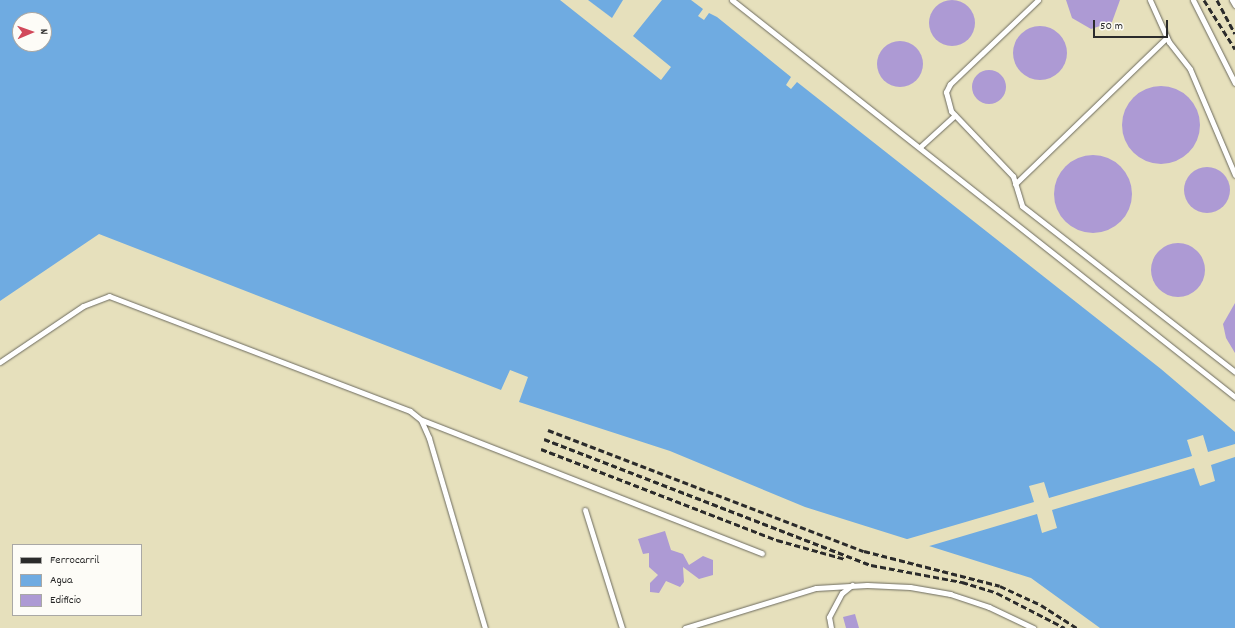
<!DOCTYPE html>
<style>
body{margin:0}
#map{position:relative;width:1235px;height:628px;overflow:hidden;background:#e6e0bc;font-family:Dekko,sans-serif}
div>[style]{position:absolute}
.water>*{inset:0;background:#6fabe1}
.pier>*{inset:0;background:#e6e0bc}
.building>*{inset:0;background:#ad9ad4}
.round{border-radius:50%}
.roads{filter:drop-shadow(0 0 1px #6c6a5e) drop-shadow(0 0 1px #6c6a5e)}
.service>*{height:5px;margin:-2.5px;padding:0 2.5px;transform-origin:2.5px;border-radius:2.5px;background:#fff}
.rail>*{height:3px;margin-top:-1.5px;transform-origin:0;background:repeating-linear-gradient(90deg,#2b2b2b 0 6px,transparent 0 9px)}
span{translate:-50% -50%;white-space:nowrap;text-align:center;line-height:1.15;-webkit-text-stroke:3.5px #fdfcf7;paint-order:stroke}
.legend{position:absolute;left:12px;top:544px;width:130px;height:72px;box-sizing:border-box;background:#fdfcf7;border:1px solid #a9a8a5;margin:0;padding:5px 7px;list-style:none;font-size:12px;color:#2b2b2b}
.legend li{display:flex;align-items:center;gap:8px;height:20px}
.legend b{width:20px;border:1px solid #a9a8a5}
.north{position:absolute;left:12px;top:12px;width:40px;height:40px;box-sizing:border-box;background:#fdfcf7;border:1px solid #a9a8a5;border-radius:50%;rotate:88deg;font-size:11px;font-weight:700;line-height:16px;text-align:center;color:#2b2b2b}
.north::after{content:'';display:block;margin:auto;width:14px;height:18px;background:#d1495b;clip-path:polygon(50% 0,100% 100%,50% 72%,0 100%)}
.scale{position:absolute;left:1093px;top:20px;width:75px;height:18px;box-sizing:border-box;border:2px solid #2b2b2b;border-top:0;padding-left:5px;font-size:12px;line-height:14px;white-space:nowrap;color:#2b2b2b;-webkit-text-stroke:3px #fdfcf7;paint-order:stroke}
</style>
<div id="map">
<div class="water">
<i style="clip-path:polygon(evenodd,0 0,560px 0,661px 80px,671px 67px,633px 36px,662px 0,691px 0,703px 9px,698px 16px,704px 20px,709px 13px,717px 17px,791px 77px,786px 85px,791px 89px,797px 82px,1161px 369px,1235px 432px,1235px 628px,1100px 628px,1031px 578px,805px 507px,670px 451px,519px 402px,528px 377px,510px 370px,501px 390px,99px 234px,0 301px,0 0,20px 20px,44px 20px,44px 44px,20px 44px,20px 20px)"></i>
<i style="clip-path:polygon(588px 0,623px 0,612px 18px)"></i>
</div>
<div class="pier">
<i style="clip-path:polygon(1203px 435px,1208px 452px,1235px 444px,1235px 457px,1211px 465px,1215px 481px,1200px 486px,1194px 468px,1052px 510px,1057px 528px,1042px 533px,1037px 514px,926px 547px,904px 540px,1034px 502px,1029px 486px,1044px 482px,1049px 498px,1192px 456px,1187px 440px)"></i>
</div>
<div class="building">
<i class="round" style="left:929px;top:0;width:46px;height:46px"></i>
<i style="clip-path:polygon(1066px 0,1120px 0,1112px 22px,1091px 29px,1072px 18px)"></i>
<i class="round" style="left:1013px;top:26px;width:54px;height:54px"></i>
<i class="round" style="left:877px;top:41px;width:46px;height:46px"></i>
<i class="round" style="left:972px;top:70px;width:34px;height:34px"></i>
<i class="round" style="left:1122px;top:86px;width:78px;height:78px"></i>
<i class="round" style="left:1054px;top:155px;width:78px;height:78px"></i>
<i class="round" style="left:1184px;top:167px;width:46px;height:46px"></i>
<i class="round" style="left:1151px;top:243px;width:54px;height:54px"></i>
<i style="clip-path:polygon(1235px 303px,1235px 353px,1226px 338px,1223px 324px)"></i>
<i style="clip-path:polygon(665px 531px,671px 550px,683px 554px,689px 565px,703px 556px,713px 560px,713px 575px,699px 579px,683px 567px,684px 582px,680px 587px,666px 581px,659px 593px,650px 592px,650px 583px,658px 575px,649px 567px,649px 553px,643px 554px,638px 539px)"></i>
<i style="clip-path:polygon(855px 614px,859px 628px,846px 628px,843px 617px)"></i>
</div>
<div class="roads">
<div class="service">
<i style="left:732px;top:0;width:641px;rotate:38.28deg"></i>
<i style="left:1038px;top:0;width:122px;rotate:136.3deg"></i>
<i style="left:950px;top:84px;width:9px;rotate:117deg"></i>
<i style="left:946px;top:92px;width:20px;rotate:75deg"></i>
<i style="left:951px;top:111px;width:90px;rotate:46.4deg"></i>
<i style="left:1013px;top:176px;width:31px;rotate:73deg"></i>
<i style="left:1022px;top:206px;width:270px;rotate:37.9deg"></i>
<i style="left:1150px;top:0;width:46px;rotate:65.7deg"></i>
<i style="left:1169px;top:42px;width:34px;rotate:52deg"></i>
<i style="left:1190px;top:69px;width:115px;rotate:67deg"></i>
<i style="left:1193px;top:0;width:93px;rotate:63.2deg"></i>
<i style="left:1232px;top:0;width:6px;rotate:59deg"></i>
<i style="left:920px;top:147px;width:47px;rotate:-42.4deg"></i>
<i style="left:1015px;top:184px;width:211px;rotate:-44deg"></i>
<i style="left:0;top:362px;width:100px;rotate:-34deg"></i>
<i style="left:83px;top:306px;width:28px;rotate:-21deg"></i>
<i style="left:109px;top:296px;width:322px;rotate:20.9deg"></i>
<i style="left:410px;top:411px;width:14px;rotate:39deg"></i>
<i style="left:421px;top:420px;width:20px;rotate:66deg"></i>
<i style="left:429px;top:438px;width:198px;rotate:73.6deg"></i>
<i style="left:422px;top:420px;width:365px;rotate:21.4deg"></i>
<i style="left:585px;top:510px;width:124px;rotate:72.6deg"></i>
<i style="left:685px;top:628px;width:137px;rotate:-17deg"></i>
<i style="left:816px;top:588px;width:51px;rotate:-3.4deg"></i>
<i style="left:867px;top:585px;width:43px;rotate:2.7deg"></i>
<i style="left:910px;top:587px;width:41px;rotate:9.9deg"></i>
<i style="left:950px;top:594px;width:41px;rotate:18.4deg"></i>
<i style="left:989px;top:607px;width:49px;rotate:25.5deg"></i>
<i style="left:831px;top:628px;width:11px;rotate:-100deg"></i>
<i style="left:829px;top:617px;width:27px;rotate:-62deg"></i>
<i style="left:842px;top:593px;width:13px;rotate:-39deg"></i>
</div>
</div>
<div class="rail">
<i style="left:1204px;top:0;width:58px;rotate:57.7deg"></i>
<i style="left:1217px;top:0;width:38px;rotate:62deg"></i>
<i style="left:548px;top:430px;width:338px;rotate:21deg"></i>
<i style="left:864px;top:551px;width:140px;rotate:14.4deg"></i>
<i style="left:1000px;top:586px;width:45px;rotate:24.9deg"></i>
<i style="left:1041px;top:605px;width:43px;rotate:32.6deg"></i>
<i style="left:544px;top:439px;width:350px;rotate:21.1deg"></i>
<i style="left:871px;top:565px;width:93px;rotate:10.6deg"></i>
<i style="left:962px;top:582px;width:37px;rotate:17deg"></i>
<i style="left:997px;top:593px;width:76px;rotate:27.2deg"></i>
<i style="left:541px;top:449px;width:253px;rotate:21.1deg"></i>
<i style="left:777px;top:540px;width:71px;rotate:15.6deg"></i>
</div>
<ul class="legend">
<li><b style="height:5px;background:#2b2b2b"></b>Ferrocarril</li>
<li><b style="height:11px;background:#6fabe1"></b>Agua</li>
<li><b style="height:11px;background:#ad9ad4"></b>Edificio</li>
</ul>
<div class="north">N</div>
<div class="scale">50 m</div>
</div>
